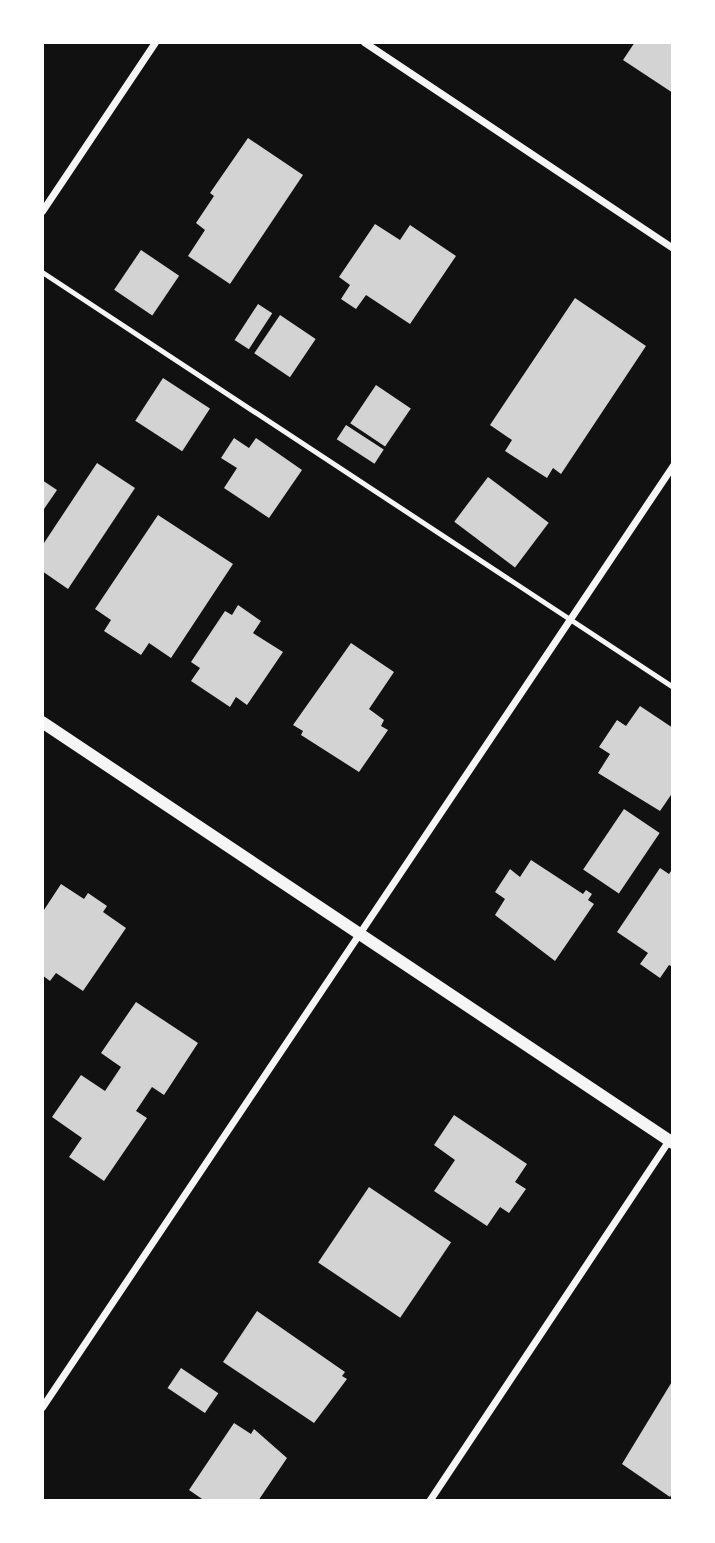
<!DOCTYPE html>
<style>
body{margin:0}
#map{position:relative;width:715px;height:1543px;overflow:hidden;background:#111;font-family:"Source Sans 3",sans-serif}
div>[style]{position:absolute}
.building>*{inset:0;background:#d3d3d3;transform-origin:0 0}
.service>*{height:5px;margin:-2.5px;padding:0 2.5px;transform-origin:2.5px;border-radius:2.5px;background:#f5f5f5}
.minor>*{height:7px;margin:-3.5px;padding:0 3.5px;transform-origin:3.5px;border-radius:3.5px;background:#f5f5f5}
.tertiary>*{height:12px;margin:-6px;padding:0 6px;transform-origin:6px;border-radius:6px;background:#f5f5f5}
span{translate:-50% -50%;white-space:nowrap;text-align:center;line-height:1.15;-webkit-text-stroke:5px #fff;paint-order:stroke}
.frame{position:absolute;inset:0;border:44px solid #fff;pointer-events:none}
</style>
<div id="map">
<div class="building">
<i style="clip-path:polygon(635px 42px,673px 42px,673px 93px,623px 60px)"></i>
<i style="clip-path:polygon(248px 138px,303px 175px,230px 284px,188px 256px,205px 230px,196px 223px,214px 196px,210px 193px)"></i>
<i style="clip-path:polygon(375px 224px,400px 240px,410px 225px,456px 256px,410px 324px,366px 295px,356px 309px,341px 299px,350px 285px,339px 277px)"></i>
<i style="left:141px;top:250px;width:46px;height:48px;rotate:34deg"></i>
<i style="clip-path:polygon(575px 298px,646px 346px,561px 474px,553px 468px,547px 478px,505px 451px,512px 440px,490px 425px)"></i>
<i style="left:258px;top:304px;width:17px;height:43px;rotate:33deg"></i>
<i style="left:280px;top:315px;width:43px;height:46px;rotate:34deg"></i>
<i style="left:163px;top:378px;width:56px;height:51px;rotate:33deg"></i>
<i style="left:376px;top:385px;width:42px;height:46px;rotate:34deg"></i>
<i style="left:346px;top:425px;width:45px;height:17px;rotate:33deg"></i>
<i style="clip-path:polygon(234px 438px,249px 448px,256px 438px,302px 470px,269px 518px,224px 488px,237px 468px,221px 458px)"></i>
<i style="clip-path:polygon(97px 463px,135px 488px,68px 589px,42px 571px,42px 546px)"></i>
<i style="left:488px;top:477px;width:76px;height:56px;rotate:37deg"></i>
<i style="clip-path:polygon(42px 480px,57px 490px,42px 512px)"></i>
<i style="clip-path:polygon(158px 515px,233px 564px,171px 658px,149px 643px,141px 655px,104px 631px,111px 620px,95px 609px)"></i>
<i style="clip-path:polygon(238px 605px,261px 621px,253px 633px,283px 652px,247px 705px,236px 697px,230px 707px,191px 681px,200px 668px,191px 662px,225px 611px,232px 615px)"></i>
<i style="clip-path:polygon(351px 643px,394px 672px,369px 709px,384px 720px,381px 726px,388px 730px,359px 772px,301px 735px,303px 731px,293px 725px)"></i>
<i style="clip-path:polygon(640px 706px,673px 728px,673px 792px,660px 811px,598px 773px,610px 754px,599px 747px,617px 720px,626px 726px)"></i>
<i style="left:624px;top:809px;width:43px;height:73px;rotate:34deg"></i>
<i style="clip-path:polygon(531px 860px,583px 894px,586px 890px,592px 894px,588px 900px,594px 904px,555px 961px,495px 915px,505px 899px,495px 892px,510px 869px,520px 877px)"></i>
<i style="clip-path:polygon(660px 868px,669px 874px,673px 868px,673px 967px,669px 965px,660px 978px,640px 964px,648px 953px,617px 932px)"></i>
<i style="clip-path:polygon(61px 884px,84px 899px,88px 893px,107px 906px,103px 912px,126px 928px,83px 991px,56px 973px,50px 981px,42px 975px,42px 913px)"></i>
<i style="clip-path:polygon(136px 1002px,198px 1043px,164px 1095px,152px 1087px,136px 1111px,147px 1118px,104px 1181px,69px 1157px,82px 1138px,52px 1117px,81px 1075px,105px 1091px,121px 1067px,101px 1053px)"></i>
<i style="clip-path:polygon(454px 1115px,527px 1164px,515px 1182px,526px 1189px,509px 1213px,500px 1207px,487px 1226px,434px 1191px,455px 1160px,434px 1145px)"></i>
<i style="left:369px;top:1187px;width:99px;height:91px;rotate:34deg"></i>
<i style="clip-path:polygon(257px 1311px,345px 1372px,342px 1376px,347px 1379px,314px 1423px,223px 1362px)"></i>
<i style="left:181px;top:1368px;width:45px;height:24px;rotate:34deg"></i>
<i style="clip-path:polygon(673px 1380px,673px 1492px,670px 1497px,622px 1464px)"></i>
<i style="clip-path:polygon(234px 1423px,251px 1434px,254px 1429px,287px 1458px,258px 1501px,205px 1501px,189px 1490px)"></i>
</div>
<div class="service">
<i style="left:42px;top:272px;width:755px;rotate:33.33deg"></i>
</div>
<div class="minor">
<i style="left:364px;top:42px;width:371px;rotate:33.7deg"></i>
<i style="left:42px;top:211px;width:203px;rotate:-56.2deg"></i>
<i style="left:42px;top:1407px;width:1134px;rotate:-56.18deg"></i>
<i style="left:429px;top:1501px;width:433px;rotate:-56.4deg"></i>
</div>
<div class="tertiary">
<i style="left:42px;top:722px;width:759px;rotate:33.71deg"></i>
</div>
<div class="frame"></div>
</div>
